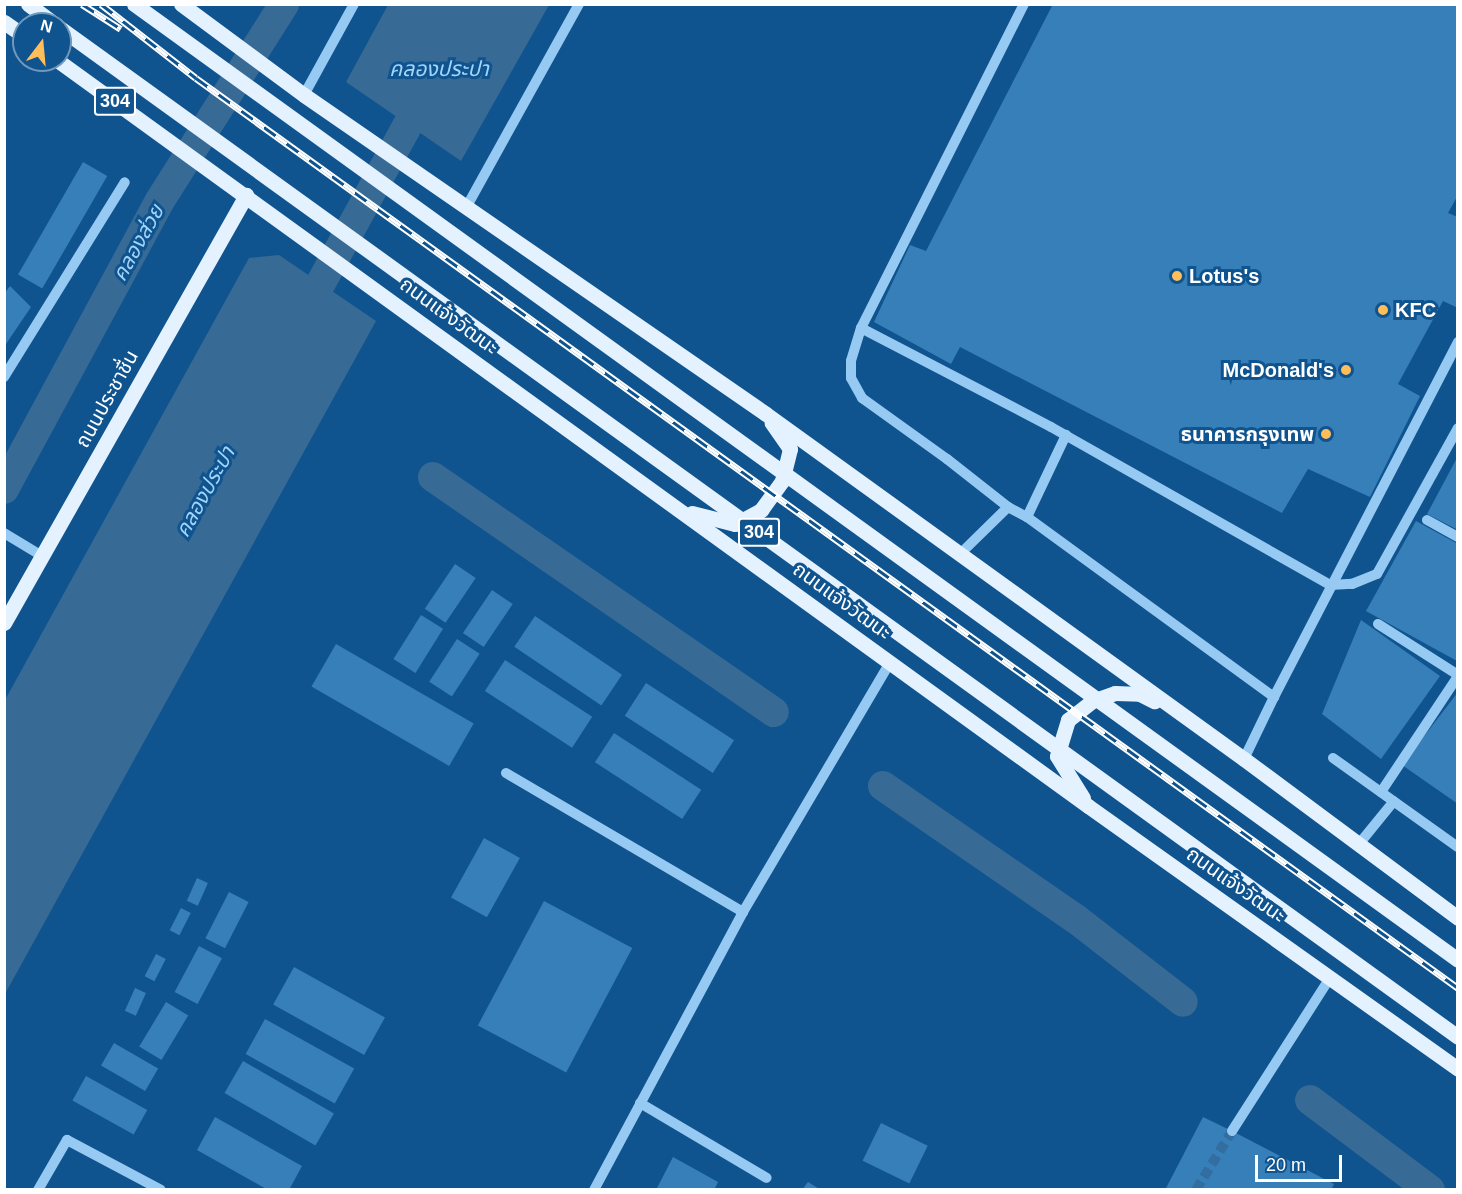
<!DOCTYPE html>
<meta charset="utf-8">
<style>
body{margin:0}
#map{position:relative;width:1462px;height:1194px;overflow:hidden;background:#0f548f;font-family:Arial,"Noto Sans Thai",sans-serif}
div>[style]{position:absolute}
.water>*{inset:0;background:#376a95}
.canal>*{height:30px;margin:-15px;padding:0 15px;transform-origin:15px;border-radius:15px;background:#376a95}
.building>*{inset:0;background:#377fb9;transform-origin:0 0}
.minor-tunnel>*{height:10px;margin-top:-5px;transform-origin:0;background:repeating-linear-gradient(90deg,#336ea0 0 10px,transparent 0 15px)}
.minor>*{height:10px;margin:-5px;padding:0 5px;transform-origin:5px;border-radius:5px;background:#97caf3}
.major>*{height:15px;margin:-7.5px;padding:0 7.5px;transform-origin:7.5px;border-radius:7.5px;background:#e4f1ff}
.rail>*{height:7px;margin-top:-3.5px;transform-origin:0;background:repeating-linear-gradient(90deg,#0f548f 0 14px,#fff 0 28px);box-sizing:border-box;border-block:2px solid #fff}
.major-bridge>*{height:15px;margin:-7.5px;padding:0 7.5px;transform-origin:7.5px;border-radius:7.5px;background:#e4f1ff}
.dots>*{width:16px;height:16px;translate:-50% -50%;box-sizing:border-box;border:3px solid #0f548f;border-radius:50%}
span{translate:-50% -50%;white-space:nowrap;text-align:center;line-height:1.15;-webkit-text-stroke:6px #0f548f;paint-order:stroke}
.shield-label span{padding:2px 4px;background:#0f548f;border:2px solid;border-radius:4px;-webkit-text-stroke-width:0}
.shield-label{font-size:18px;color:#fff;font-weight:700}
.poi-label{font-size:20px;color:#fff;font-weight:700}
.left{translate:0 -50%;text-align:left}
.right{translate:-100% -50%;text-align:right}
.street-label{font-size:20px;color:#fff}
.water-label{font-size:21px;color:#a3d4fa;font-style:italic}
.frame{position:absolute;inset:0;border:6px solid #fff;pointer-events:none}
.north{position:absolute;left:12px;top:12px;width:60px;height:60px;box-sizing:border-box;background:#0f548f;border:2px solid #6f98bc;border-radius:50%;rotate:16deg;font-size:16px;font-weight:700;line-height:24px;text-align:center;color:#fff}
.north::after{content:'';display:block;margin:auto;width:21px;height:27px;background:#ffbe5a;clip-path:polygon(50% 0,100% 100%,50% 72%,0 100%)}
.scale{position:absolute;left:1255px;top:1155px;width:87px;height:27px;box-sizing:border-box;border:3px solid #fff;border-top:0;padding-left:8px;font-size:18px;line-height:21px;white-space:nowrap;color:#fff;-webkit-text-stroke:4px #0f548f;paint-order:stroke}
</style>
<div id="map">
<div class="water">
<i style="clip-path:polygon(388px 5px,549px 5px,461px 161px,346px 82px)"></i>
<i style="clip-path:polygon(279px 255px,376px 321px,5px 994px,5px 700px,249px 258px)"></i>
</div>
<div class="canal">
<i style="left:301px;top:319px;width:264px;rotate:-61.2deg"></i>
<i style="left:433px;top:477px;width:414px;rotate:34.6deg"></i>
<i style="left:4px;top:489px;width:326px;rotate:-61.6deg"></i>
<i style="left:159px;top:202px;width:234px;rotate:-57.7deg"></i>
<i style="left:883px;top:786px;width:234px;rotate:34.6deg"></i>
<i style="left:1076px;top:919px;width:135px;rotate:37.8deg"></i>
<i style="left:1310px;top:1100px;width:150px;rotate:36.9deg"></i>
</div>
<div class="building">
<i style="clip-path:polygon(1053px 4px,1458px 4px,1458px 195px,1448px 213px,1458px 217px,1458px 308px,1443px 301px,1398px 384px,1420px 396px,1370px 497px,1308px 469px,1282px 513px,960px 347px,951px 364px,874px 322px,910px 245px,926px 251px)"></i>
<i style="left:83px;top:162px;width:28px;height:130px;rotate:30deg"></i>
<i style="clip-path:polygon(10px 286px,31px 307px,4px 347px,4px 294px)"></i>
<i style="clip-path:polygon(1458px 456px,1458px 530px,1427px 514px)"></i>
<i style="clip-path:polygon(1416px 521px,1458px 544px,1457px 661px,1366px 611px)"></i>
<i style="left:455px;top:564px;width:25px;height:54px;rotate:34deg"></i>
<i style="left:492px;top:590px;width:25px;height:52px;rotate:34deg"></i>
<i style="left:421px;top:615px;width:26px;height:52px;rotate:32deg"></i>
<i style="left:535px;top:616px;width:105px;height:37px;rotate:34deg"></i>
<i style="clip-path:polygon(1361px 620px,1440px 676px,1381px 759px,1322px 714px)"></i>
<i style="left:457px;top:639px;width:27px;height:51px;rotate:33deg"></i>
<i style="left:336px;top:644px;width:159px;height:49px;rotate:30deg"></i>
<i style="left:505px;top:660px;width:104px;height:37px;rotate:33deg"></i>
<i style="left:646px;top:683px;width:105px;height:39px;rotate:33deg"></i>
<i style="clip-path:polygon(1458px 692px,1458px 804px,1402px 765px)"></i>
<i style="left:614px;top:733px;width:104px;height:35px;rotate:33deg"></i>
<i style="left:484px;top:838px;width:41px;height:68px;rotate:29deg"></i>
<i style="left:197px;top:878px;width:12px;height:25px;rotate:24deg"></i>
<i style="left:229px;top:892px;width:22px;height:52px;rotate:27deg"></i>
<i style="left:544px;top:901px;width:100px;height:141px;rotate:28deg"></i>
<i style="left:181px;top:908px;width:11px;height:25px;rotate:27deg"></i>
<i style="left:199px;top:946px;width:26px;height:52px;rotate:28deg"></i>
<i style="left:156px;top:954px;width:11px;height:25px;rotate:27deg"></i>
<i style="left:294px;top:967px;width:104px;height:43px;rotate:29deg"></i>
<i style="left:135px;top:988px;width:12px;height:25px;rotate:24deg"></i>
<i style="left:166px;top:1002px;width:26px;height:52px;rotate:31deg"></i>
<i style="left:265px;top:1019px;width:102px;height:40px;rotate:29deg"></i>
<i style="left:114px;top:1043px;width:51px;height:26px;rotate:30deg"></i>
<i style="left:243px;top:1061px;width:105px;height:37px;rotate:30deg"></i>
<i style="left:86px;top:1076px;width:70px;height:28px;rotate:29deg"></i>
<i style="clip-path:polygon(215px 1117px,302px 1166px,289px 1190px,268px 1190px,197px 1150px)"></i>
<i style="clip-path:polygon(1203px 1117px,1232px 1131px,1334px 1184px,1331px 1190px,1165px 1190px)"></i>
<i style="left:881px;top:1123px;width:52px;height:42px;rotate:26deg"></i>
<i style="clip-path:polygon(673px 1157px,718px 1182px,714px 1190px,656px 1190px)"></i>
<i style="clip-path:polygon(808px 1182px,821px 1190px,802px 1190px)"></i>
</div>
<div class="minor-tunnel">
<i style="left:1196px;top:1190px;width:69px;rotate:-58.6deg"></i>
</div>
<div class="minor">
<i style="left:1024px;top:4px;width:363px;rotate:116.7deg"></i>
<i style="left:861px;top:328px;width:34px;rotate:107deg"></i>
<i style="left:851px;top:361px;width:17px;rotate:90deg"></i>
<i style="left:851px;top:378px;width:23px;rotate:61deg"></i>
<i style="left:862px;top:398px;width:105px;rotate:35.7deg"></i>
<i style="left:947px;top:459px;width:78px;rotate:38.2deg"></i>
<i style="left:1008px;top:507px;width:21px;rotate:28deg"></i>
<i style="left:1027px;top:517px;width:306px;rotate:36.1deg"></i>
<i style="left:1274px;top:697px;width:400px;rotate:-62.6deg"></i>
<i style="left:304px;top:95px;width:104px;rotate:-61.2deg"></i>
<i style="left:467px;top:206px;width:231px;rotate:-61deg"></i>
<i style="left:861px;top:328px;width:214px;rotate:27.5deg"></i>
<i style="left:1051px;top:427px;width:321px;rotate:29.5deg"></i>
<i style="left:1330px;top:585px;width:22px;rotate:-3deg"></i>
<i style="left:1352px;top:584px;width:27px;rotate:-22deg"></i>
<i style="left:1377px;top:574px;width:167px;rotate:-61deg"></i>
<i style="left:4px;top:377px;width:229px;rotate:-58.2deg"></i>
<i style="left:1027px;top:517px;width:91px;rotate:-64.6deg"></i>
<i style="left:1427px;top:520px;width:35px;rotate:29deg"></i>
<i style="left:4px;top:533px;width:44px;rotate:31.2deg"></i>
<i style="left:960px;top:554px;width:67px;rotate:-44.4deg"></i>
<i style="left:1378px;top:624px;width:95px;rotate:32.5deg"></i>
<i style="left:1333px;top:758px;width:153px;rotate:35.5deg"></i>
<i style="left:1244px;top:759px;width:69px;rotate:-64.2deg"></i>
<i style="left:506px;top:773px;width:275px;rotate:30.4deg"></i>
<i style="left:1381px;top:792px;width:139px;rotate:-56.4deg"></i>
<i style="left:1359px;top:844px;width:55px;rotate:-50.9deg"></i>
<i style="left:640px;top:1103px;width:147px;rotate:30.6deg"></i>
<i style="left:1232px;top:1131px;width:182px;rotate:-57.4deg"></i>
<i style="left:38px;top:1190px;width:58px;rotate:-59.9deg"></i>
<i style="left:67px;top:1140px;width:106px;rotate:28deg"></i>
<i style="left:594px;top:1190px;width:315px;rotate:-61.8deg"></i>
<i style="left:743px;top:912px;width:290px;rotate:-59.5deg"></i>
</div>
<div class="major">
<i style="left:28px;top:4px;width:34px;rotate:37deg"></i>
<i style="left:181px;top:4px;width:153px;rotate:36.5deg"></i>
<i style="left:304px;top:95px;width:561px;rotate:34.62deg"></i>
<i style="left:766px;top:414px;width:589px;rotate:35.82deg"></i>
<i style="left:1244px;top:759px;width:267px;rotate:36.6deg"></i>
<i style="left:4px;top:22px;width:24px;rotate:35deg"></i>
<i style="left:57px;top:60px;width:1273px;rotate:35.89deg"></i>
<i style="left:1088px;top:806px;width:454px;rotate:35.4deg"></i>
<i style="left:692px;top:513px;width:44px;rotate:14.3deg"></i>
<i style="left:735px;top:524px;width:30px;rotate:-28deg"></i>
<i style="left:761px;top:510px;width:36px;rotate:-54deg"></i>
<i style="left:782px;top:481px;width:33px;rotate:-76deg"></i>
<i style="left:790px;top:449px;width:32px;rotate:-125deg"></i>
<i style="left:4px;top:623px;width:492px;rotate:-60.5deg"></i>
<i style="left:1083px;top:798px;width:49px;rotate:-121.8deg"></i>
<i style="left:1057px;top:756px;width:38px;rotate:-73deg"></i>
<i style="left:1068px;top:720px;width:31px;rotate:-38deg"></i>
<i style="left:1092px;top:701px;width:24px;rotate:-19deg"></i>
<i style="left:1115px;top:693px;width:25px;rotate:2deg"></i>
<i style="left:1140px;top:694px;width:16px;rotate:27deg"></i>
</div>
<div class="rail">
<i style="left:82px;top:4px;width:46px;rotate:32.7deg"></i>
<i style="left:101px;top:4px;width:120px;rotate:37.9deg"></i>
<i style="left:196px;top:78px;width:1556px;rotate:35.79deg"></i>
</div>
<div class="major-bridge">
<i style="left:134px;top:4px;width:1633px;rotate:35.83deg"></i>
<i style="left:60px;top:28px;width:1724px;rotate:35.82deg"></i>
</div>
<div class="dots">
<i style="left:1177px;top:276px;background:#ffbe5a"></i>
<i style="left:1383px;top:310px;background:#ffbe5a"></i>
<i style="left:1346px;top:370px;background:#ffbe5a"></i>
<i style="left:1326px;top:434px;background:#ffbe5a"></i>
</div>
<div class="shield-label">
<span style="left:115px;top:101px">304</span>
<span style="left:759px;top:532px">304</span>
</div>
<div class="poi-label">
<span class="left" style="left:1189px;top:276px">Lotus's</span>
<span class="left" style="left:1395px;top:310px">KFC</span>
<span class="right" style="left:1334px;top:370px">McDonald's</span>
<span class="right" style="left:1314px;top:434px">ธนาคารกรุงเทพ</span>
</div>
<div class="street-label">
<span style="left:449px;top:316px;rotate:36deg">ถนนแจ้งวัฒนะ</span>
<span style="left:107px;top:399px;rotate:-61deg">ถนนประชาชื่น</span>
<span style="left:842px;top:601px;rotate:36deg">ถนนแจ้งวัฒนะ</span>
<span style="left:1236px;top:885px;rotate:35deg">ถนนแจ้งวัฒนะ</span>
</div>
<div class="water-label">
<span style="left:439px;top:69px">คลองประปา</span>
<span style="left:138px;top:243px;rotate:-61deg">คลองส่วย</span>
<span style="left:205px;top:492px;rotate:-61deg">คลองประปา</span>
</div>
<div class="frame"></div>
<div class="north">N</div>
<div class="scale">20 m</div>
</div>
